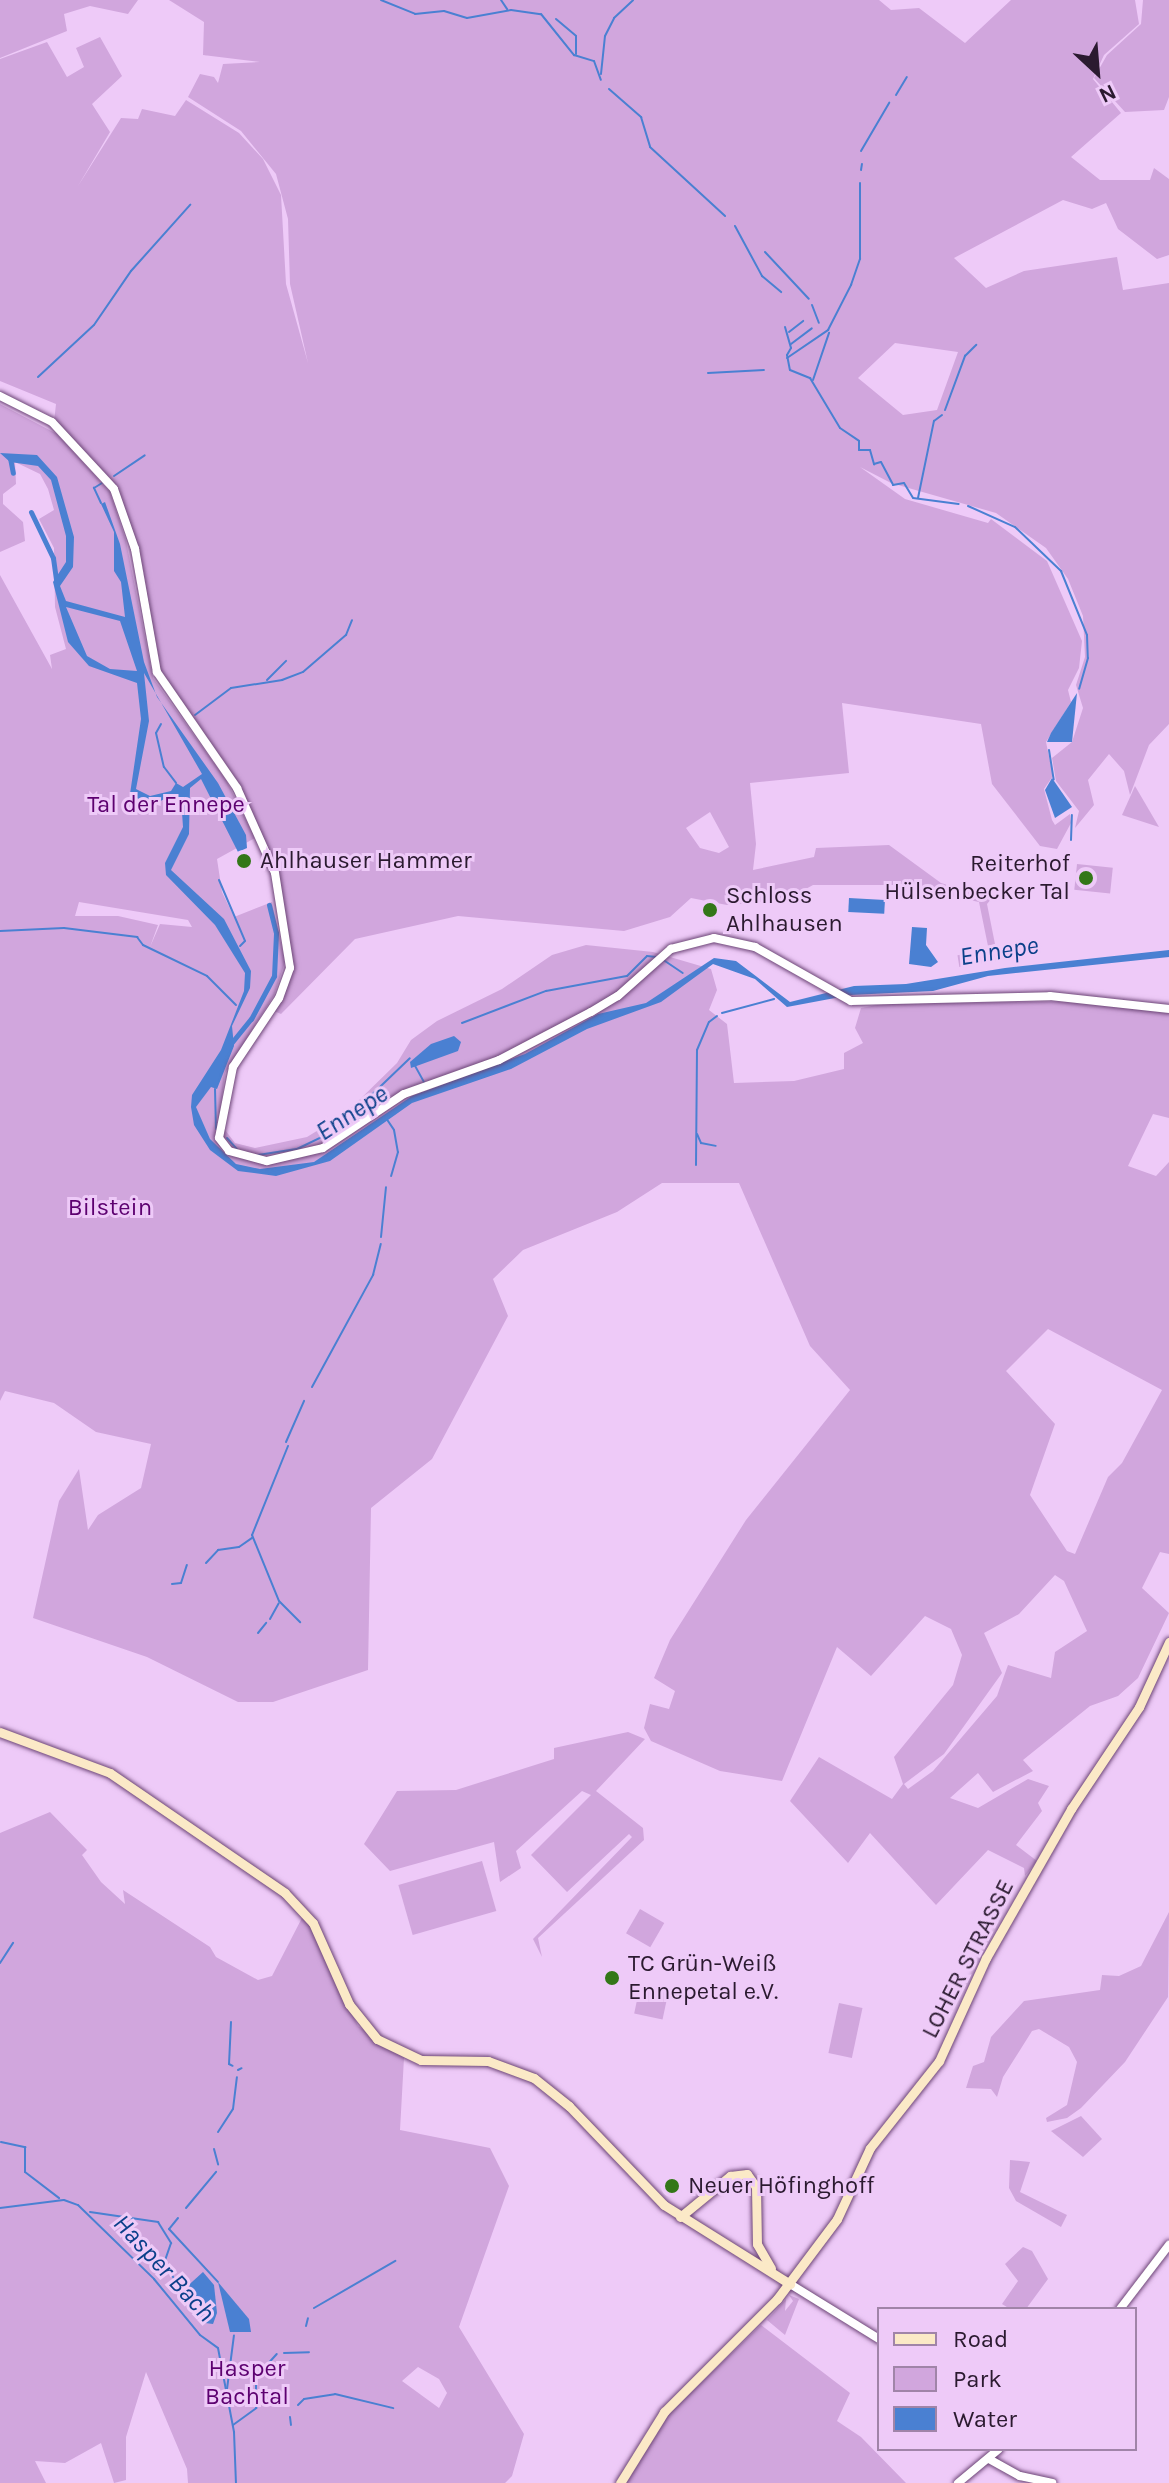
<!DOCTYPE html>
<meta charset="utf-8">
<style>
body{margin:0}
#map{position:relative;width:1169px;height:2483px;overflow:hidden;background:#eecaf8;font-family:Karla,sans-serif}
div>[style]{position:absolute}
.green>*{inset:0;background:#d1a6dd;transform-origin:0 0}
.water>*{inset:0;background:#4a80d2;transform-origin:0 0}
.stream>*{height:2px;margin:-1px;padding:0 1px;transform-origin:1px;border-radius:1px;background:#4a80d2}
.canal>*{height:5px;margin:-2.5px;padding:0 2.5px;transform-origin:2.5px;border-radius:2.5px;background:#4a80d2}
.roads{filter:drop-shadow(0 0 2px #6c4576) drop-shadow(0 0 2px #6c4576)}
.tertiary>*{height:8px;margin:-4px;padding:0 4px;transform-origin:4px;border-radius:4px;background:#fff}
.secondary>*{height:9px;margin:-4.5px;padding:0 4.5px;transform-origin:4.5px;border-radius:4.5px;background:#fbe9c7}
.dots>*{width:22px;height:22px;translate:-50% -50%;box-sizing:border-box;border:4px solid #eecaf8;border-radius:50%}
span{translate:-50% -50%;white-space:nowrap;text-align:center;line-height:1.15;-webkit-text-stroke:6px #eecaf8;paint-order:stroke}
.park-label{font-size:24px;color:#5d0170}
.poi-label{font-size:24px;color:#2b1a30}
.left{translate:0 -50%;text-align:left}
.right{translate:-100% -50%;text-align:right}
.street-label{font-size:24px;color:#2b1a30}
.water-label{font-size:26px;color:#0b408a;font-style:italic}
.legend{position:absolute;left:877px;top:2307px;width:260px;height:144px;box-sizing:border-box;background:#eecaf8;border:2px solid #a084a8;margin:0;padding:10px 14px;list-style:none;font-size:24px;color:#2b1a30}
.legend li{display:flex;align-items:center;gap:16px;height:40px}
.legend b{width:40px;border:2px solid #a084a8}
.north{position:absolute;left:1057px;top:32px;width:80px;height:80px;-webkit-text-stroke:6px #eecaf8;paint-order:stroke;rotate:154deg;font-size:22px;font-weight:700;line-height:32px;text-align:center;color:#2b1a30}
.north::after{content:'';display:block;margin:auto;width:28px;height:36px;background:#2b1a30;clip-path:polygon(50% 0,100% 100%,50% 72%,0 100%)}
</style>
<div id="map">
<div class="green">
<i style="clip-path:polygon(0 0,138px 0,128px 14px,90px 6px,64px 14px,67px 31px,0 58px)"></i>
<i style="clip-path:polygon(evenodd,169px 0,879px 0,891px 10px,919px 8px,965px 43px,1011px 0,1135px 0,1139px 24px,1104px 55px,1093px 79px,1121px 113px,1071px 157px,1100px 180px,1150px 180px,1154px 168px,1169px 179px,1169px 255px,1157px 259px,1118px 229px,1106px 203px,1092px 209px,1063px 200px,954px 258px,986px 288px,1024px 271px,1117px 257px,1123px 290px,1169px 283px,1169px 724px,1149px 745px,1130px 795px,1124px 771px,1109px 754px,1088px 780px,1094px 805px,1075px 828px,1079px 811px,1056px 781px,1052px 758px,1072px 742px,1083px 708px,1076px 685px,1085px 657px,1083px 616px,1068px 579px,1046px 548px,996px 513px,891px 483px,860px 467px,905px 499px,988px 523px,991px 519px,1047px 561px,1082px 641px,1079px 668px,1068px 690px,1071px 702px,1046px 742px,1053px 776px,1044px 789px,1052px 820px,1055px 825px,1070px 814px,1071px 823px,1057px 849px,1040px 846px,992px 784px,981px 724px,842px 703px,849px 773px,750px 783px,756px 844px,753px 870px,814px 857px,816px 848px,889px 845px,941px 883px,992px 898px,987px 904px,995px 944px,988px 946px,979px 902px,898px 885px,813px 885px,786px 900px,727px 905px,691px 898px,670px 917px,624px 931px,458px 916px,355px 939px,281px 1014px,274px 1011px,293px 961px,282px 896px,250px 810px,163px 681px,121px 499px,110px 478px,54px 422px,56px 404px,0 381px,0 59px,47px 42px,67px 77px,84px 67px,76px 48px,100px 37px,122px 76px,92px 104px,110px 132px,78px 186px,121px 118px,138px 119px,142px 109px,175px 116px,186px 100px,239px 133px,263px 159px,281px 195px,286px 284px,308px 363px,290px 284px,288px 219px,276px 174px,241px 131px,188px 97px,200px 74px,214px 77px,218px 83px,223px 64px,260px 62px,203px 55px,204px 22px,169px 0,895px 343px,958px 352px,937px 410px,903px 415px,858px 378px,895px 343px,169px 0,710px 812px,729px 847px,719px 853px,700px 848px,686px 828px,710px 812px)"></i>
<i style="clip-path:polygon(1143px 0,1169px 0,1169px 97px,1164px 110px,1125px 112px,1094px 78px,1107px 55px,1141px 24px)"></i>
<i style="clip-path:polygon(evenodd,0 404px,57px 434px,110px 492px,126px 541px,153px 678px,226px 780px,255px 838px,217px 859px,222px 892px,234px 917px,272px 902px,285px 962px,274px 995px,225px 1073px,219px 1122px,235px 1143px,255px 1148px,307px 1137px,346px 1113px,397px 1063px,411px 1040px,437px 1021px,502px 989px,552px 955px,586px 945px,653px 952px,711px 969px,717px 990px,709px 1010px,727px 1024px,734px 1083px,794px 1081px,844px 1069px,844px 1053px,863px 1043px,855px 1028px,861px 1008px,882px 1004px,1097px 1001px,1169px 1012px,1169px 1118px,1153px 1114px,1128px 1166px,1156px 1176px,1169px 1162px,1169px 1554px,1160px 1552px,1142px 1588px,1169px 1613px,1138px 1678px,1118px 1696px,1090px 1706px,1023px 1760px,1033px 1771px,993px 1792px,978px 1773px,950px 1798px,978px 1808px,1028px 1779px,1049px 1786px,1038px 1803px,1042px 1811px,1016px 1845px,1037px 1861px,1025px 1876px,1024px 1868px,988px 1850px,936px 1905px,870px 1833px,848px 1863px,790px 1801px,819px 1757px,892px 1799px,903px 1784px,894px 1757px,953px 1685px,962px 1655px,951px 1629px,925px 1616px,871px 1676px,837px 1647px,782px 1781px,720px 1771px,651px 1741px,644px 1728px,650px 1704px,669px 1709px,675px 1691px,654px 1678px,670px 1640px,746px 1520px,850px 1390px,810px 1346px,739px 1183px,662px 1183px,617px 1212px,523px 1250px,493px 1279px,508px 1316px,432px 1459px,371px 1508px,368px 1670px,273px 1702px,238px 1702px,147px 1657px,33px 1618px,59px 1501px,79px 1469px,88px 1530px,98px 1515px,141px 1488px,151px 1444px,96px 1432px,54px 1403px,5px 1391px,0 1401px,0 575px,52px 669px,50px 655px,66px 649px,55px 607px,54px 548px,39px 519px,54px 510px,48px 489px,40px 474px,15px 462px,16px 484px,3px 494px,3px 504px,23px 522px,25px 541px,0 552px,0 404px,79px 902px,188px 920px,192px 927px,160px 924px,150px 947px,158px 925px,118px 916px,75px 916px,79px 902px,0 404px,1048px 1329px,1162px 1390px,1122px 1463px,1108px 1477px,1075px 1554px,1067px 1551px,1030px 1495px,1055px 1424px,1006px 1371px,1048px 1329px,0 404px,1055px 1575px,1064px 1581px,1087px 1631px,1055px 1652px,1051px 1678px,1008px 1665px,997px 1696px,933px 1771px,908px 1789px,904px 1784px,944px 1754px,1002px 1673px,984px 1633px,1019px 1614px,1055px 1575px)"></i>
<i style="clip-path:polygon(1135px 786px,1159px 827px,1122px 815px)"></i>
<i style="left:1077px;top:864px;width:36px;height:26px;rotate:6deg"></i>
<i style="left:997px;top:949px;width:12px;height:40px;rotate:81deg"></i>
<i style="clip-path:polygon(628px 1732px,645px 1739px,596px 1791px,643px 1828px,644px 1840px,538px 1938px,542px 1957px,533px 1939px,632px 1837px,629px 1834px,567px 1892px,531px 1855px,591px 1795px,582px 1791px,516px 1851px,521px 1868px,500px 1882px,494px 1842px,390px 1871px,364px 1844px,397px 1791px,456px 1790px,554px 1759px,554px 1748px)"></i>
<i style="clip-path:polygon(evenodd,50px 1812px,87px 1850px,82px 1855px,101px 1882px,125px 1904px,123px 1890px,210px 1947px,216px 1957px,258px 1980px,272px 1976px,304px 1914px,358px 2026px,404px 2058px,400px 2130px,490px 2148px,509px 2186px,459px 2327px,524px 2434px,512px 2476px,505px 2483px,188px 2483px,187px 2469px,146px 2372px,126px 2437px,126px 2480px,114px 2483px,101px 2443px,65px 2463px,35px 2461px,46px 2483px,0 2483px,0 1833px,50px 1812px,418px 2367px,439px 2379px,447px 2393px,439px 2408px,402px 2381px,418px 2367px)"></i>
<i style="left:482px;top:1861px;width:52px;height:87px;rotate:74deg"></i>
<i style="left:640px;top:1909px;width:28px;height:28px;rotate:30deg"></i>
<i style="clip-path:polygon(1169px 1912px,1168px 1997px,1125px 2062px,1081px 2108px,1067px 2118px,1047px 2122px,1046px 2118px,1067px 2105px,1077px 2062px,1069px 2047px,1039px 2029px,1032px 2031px,1003px 2077px,997px 2097px,991px 2089px,966px 2088px,973px 2066px,984px 2062px,991px 2037px,1024px 2001px,1100px 1990px,1102px 1975px,1119px 1976px,1141px 1966px)"></i>
<i style="left:640px;top:1986px;width:29px;height:28px;rotate:12deg"></i>
<i style="left:839px;top:2003px;width:24px;height:51px;rotate:12deg"></i>
<i style="clip-path:polygon(1081px 2116px,1102px 2139px,1083px 2157px,1051px 2131px)"></i>
<i style="clip-path:polygon(1010px 2160px,1030px 2162px,1020px 2192px,1067px 2215px,1061px 2227px,1016px 2201px,1009px 2188px)"></i>
<i style="clip-path:polygon(1023px 2247px,1032px 2251px,1048px 2279px,1026px 2309px,1010px 2309px,1002px 2304px,1018px 2281px,1005px 2264px)"></i>
<i style="clip-path:polygon(789px 2295px,799px 2299px,785px 2335px,767px 2320px,786px 2299px,785px 2311px,793px 2301px)"></i>
<i style="clip-path:polygon(761px 2325px,850px 2393px,837px 2421px,861px 2437px,906px 2483px,625px 2483px,633px 2461px,671px 2412px)"></i>
</div>
<div class="water">
<i style="clip-path:polygon(evenodd,0 453px,37px 455px,57px 477px,74px 537px,73px 567px,60px 586px,66px 601px,125px 617px,121px 582px,114px 571px,114px 532px,101px 504px,105px 502px,120px 544px,144px 662px,157px 697px,218px 783px,246px 835px,247px 848px,238px 852px,201px 779px,190px 788px,189px 834px,171px 870px,224px 919px,251px 971px,250px 988px,232px 1026px,234px 1046px,217px 1089px,211px 1087px,196px 1107px,210px 1139px,236px 1164px,260px 1169px,314px 1162px,412px 1096px,525px 1054px,598px 1014px,646px 1003px,714px 958px,736px 961px,790px 1002px,854px 986px,906px 984px,1005px 968px,1169px 950px,1169px 957px,988px 976px,933px 991px,851px 995px,787px 1007px,755px 979px,713px 964px,661px 1002px,587px 1029px,511px 1069px,412px 1103px,330px 1161px,276px 1176px,238px 1171px,210px 1150px,194px 1125px,191px 1107px,192px 1095px,221px 1050px,244px 991px,245px 973px,215px 925px,166px 875px,165px 863px,183px 827px,181px 798px,172px 795px,151px 806px,130px 794px,141px 719px,137px 683px,89px 666px,68px 642px,53px 582px,66px 562px,66px 536px,51px 480px,38px 466px,10px 462px,0 453px,66px 607px,120px 621px,137px 671px,110px 669px,87px 656px,66px 607px,0 453px,144px 673px,202px 774px,183px 787px,176px 783px,171px 791px,150px 796px,136px 789px,149px 721px,144px 673px)"></i>
<i style="clip-path:polygon(1077px 693px,1072px 742px,1047px 742px,1051px 733px)"></i>
<i style="clip-path:polygon(1052px 778px,1072px 807px,1055px 818px,1045px 790px)"></i>
<i style="left:849px;top:898px;width:36px;height:14px;rotate:3deg"></i>
<i style="clip-path:polygon(912px 927px,927px 928px,926px 945px,938px 962px,931px 967px,909px 964px)"></i>
<i style="clip-path:polygon(454px 1036px,461px 1042px,458px 1051px,411px 1068px,410px 1062px,431px 1044px)"></i>
<i style="clip-path:polygon(203px 2272px,214px 2285px,217px 2313px,213px 2324px,205px 2323px,182px 2291px)"></i>
<i style="clip-path:polygon(218px 2282px,249px 2319px,251px 2332px,230px 2332px)"></i>
</div>
<div class="stream">
<i style="left:381px;top:0;width:37px;rotate:22deg"></i>
<i style="left:415px;top:14px;width:29px;rotate:-6deg"></i>
<i style="left:444px;top:11px;width:24px;rotate:17deg"></i>
<i style="left:467px;top:18px;width:45px;rotate:-10.3deg"></i>
<i style="left:511px;top:10px;width:30px;rotate:8deg"></i>
<i style="left:541px;top:14px;width:53px;rotate:51.2deg"></i>
<i style="left:574px;top:55px;width:21px;rotate:17deg"></i>
<i style="left:594px;top:61px;width:20px;rotate:70deg"></i>
<i style="left:501px;top:0;width:11px;rotate:56deg"></i>
<i style="left:556px;top:19px;width:26px;rotate:40deg"></i>
<i style="left:576px;top:36px;width:18px;rotate:90deg"></i>
<i style="left:601px;top:74px;width:38px;rotate:-84deg"></i>
<i style="left:605px;top:36px;width:20px;rotate:-63deg"></i>
<i style="left:614px;top:18px;width:26px;rotate:-43deg"></i>
<i style="left:609px;top:89px;width:43px;rotate:41.2deg"></i>
<i style="left:641px;top:117px;width:31px;rotate:73deg"></i>
<i style="left:650px;top:147px;width:102px;rotate:42.6deg"></i>
<i style="left:896px;top:95px;width:21px;rotate:-59deg"></i>
<i style="left:861px;top:151px;width:56px;rotate:-59.7deg"></i>
<i style="left:861px;top:170px;width:6px;rotate:-81deg"></i>
<i style="left:735px;top:226px;width:57px;rotate:61.6deg"></i>
<i style="left:762px;top:276px;width:25px;rotate:40deg"></i>
<i style="left:765px;top:252px;width:64px;rotate:46.9deg"></i>
<i style="left:812px;top:305px;width:19px;rotate:69deg"></i>
<i style="left:785px;top:327px;width:22px;rotate:74deg"></i>
<i style="left:791px;top:348px;width:8px;rotate:120deg"></i>
<i style="left:787px;top:355px;width:15px;rotate:79deg"></i>
<i style="left:790px;top:370px;width:22px;rotate:22deg"></i>
<i style="left:810px;top:378px;width:58px;rotate:59deg"></i>
<i style="left:840px;top:428px;width:23px;rotate:34deg"></i>
<i style="left:859px;top:441px;width:9px;rotate:90deg"></i>
<i style="left:859px;top:450px;width:11px"></i>
<i style="left:870px;top:450px;width:15px;rotate:74deg"></i>
<i style="left:874px;top:464px;width:7px;rotate:-16deg"></i>
<i style="left:881px;top:462px;width:26px;rotate:62deg"></i>
<i style="left:893px;top:485px;width:11px;rotate:-10deg"></i>
<i style="left:904px;top:483px;width:17px;rotate:59deg"></i>
<i style="left:913px;top:498px;width:46px;rotate:7.4deg"></i>
<i style="left:789px;top:332px;width:18px;rotate:-38deg"></i>
<i style="left:791px;top:344px;width:26px;rotate:-37deg"></i>
<i style="left:787px;top:358px;width:50px;rotate:-34.3deg"></i>
<i style="left:828px;top:330px;width:51px;rotate:-62.9deg"></i>
<i style="left:851px;top:285px;width:28px;rotate:-71deg"></i>
<i style="left:860px;top:259px;width:76px;rotate:-90deg"></i>
<i style="left:708px;top:373px;width:56px;rotate:-3.1deg"></i>
<i style="left:38px;top:377px;width:76px;rotate:-42.9deg"></i>
<i style="left:94px;top:325px;width:65px;rotate:-55.6deg"></i>
<i style="left:131px;top:271px;width:89px;rotate:-48.2deg"></i>
<i style="left:813px;top:380px;width:50px;rotate:-71.2deg"></i>
<i style="left:945px;top:410px;width:58px;rotate:-69.7deg"></i>
<i style="left:965px;top:356px;width:16px;rotate:-45deg"></i>
<i style="left:114px;top:476px;width:37px;rotate:-34deg"></i>
<i style="left:918px;top:498px;width:79px;rotate:-78.3deg"></i>
<i style="left:934px;top:421px;width:10px;rotate:-37deg"></i>
<i style="left:101px;top:503px;width:17px;rotate:-115deg"></i>
<i style="left:94px;top:488px;width:9px;rotate:-32deg"></i>
<i style="left:968px;top:506px;width:51px;rotate:24.1deg"></i>
<i style="left:1015px;top:527px;width:64px;rotate:43.7deg"></i>
<i style="left:1061px;top:571px;width:69px;rotate:67.9deg"></i>
<i style="left:1087px;top:635px;width:23px;rotate:88deg"></i>
<i style="left:1088px;top:658px;width:32px;rotate:106deg"></i>
<i style="left:267px;top:680px;width:27px;rotate:-45deg"></i>
<i style="left:195px;top:715px;width:45px;rotate:-36.9deg"></i>
<i style="left:231px;top:688px;width:52px;rotate:-8.9deg"></i>
<i style="left:282px;top:680px;width:22px;rotate:-21deg"></i>
<i style="left:303px;top:672px;width:57px;rotate:-40.7deg"></i>
<i style="left:346px;top:635px;width:16px;rotate:-68deg"></i>
<i style="left:161px;top:724px;width:10px;rotate:119deg"></i>
<i style="left:156px;top:733px;width:35px;rotate:77deg"></i>
<i style="left:164px;top:767px;width:20px;rotate:53deg"></i>
<i style="left:1049px;top:750px;width:30px;rotate:81deg"></i>
<i style="left:1071px;top:840px;width:25px;rotate:-88deg"></i>
<i style="left:219px;top:880px;width:66px;rotate:66.9deg"></i>
<i style="left:245px;top:941px;width:7px;rotate:135deg"></i>
<i style="left:0;top:931px;width:64px;rotate:-2.7deg"></i>
<i style="left:64px;top:928px;width:74px;rotate:7deg"></i>
<i style="left:137px;top:937px;width:10px;rotate:53deg"></i>
<i style="left:143px;top:945px;width:71px;rotate:25.8deg"></i>
<i style="left:207px;top:976px;width:41px;rotate:45deg"></i>
<i style="left:662px;top:959px;width:25px;rotate:34deg"></i>
<i style="left:722px;top:1013px;width:54px;rotate:-15.1deg"></i>
<i style="left:462px;top:1023px;width:90px;rotate:-20.9deg"></i>
<i style="left:546px;top:991px;width:82px;rotate:-10.5deg"></i>
<i style="left:627px;top:976px;width:28px;rotate:-45deg"></i>
<i style="left:647px;top:956px;width:9px;rotate:6deg"></i>
<i style="left:414px;top:1064px;width:23px;rotate:61deg"></i>
<i style="left:215px;top:1089px;width:40px;rotate:88.6deg"></i>
<i style="left:386px;top:1118px;width:14px;rotate:56deg"></i>
<i style="left:394px;top:1130px;width:22px;rotate:80deg"></i>
<i style="left:398px;top:1152px;width:25px;rotate:106deg"></i>
<i style="left:697px;top:1134px;width:10px;rotate:66deg"></i>
<i style="left:701px;top:1143px;width:15px;rotate:11deg"></i>
<i style="left:227px;top:1138px;width:15px;rotate:48deg"></i>
<i style="left:258px;top:1155px;width:39px;rotate:-9deg"></i>
<i style="left:297px;top:1149px;width:41px;rotate:-25.9deg"></i>
<i style="left:334px;top:1131px;width:105px;rotate:-43.8deg"></i>
<i style="left:696px;top:1165px;width:115px;rotate:-89.5deg"></i>
<i style="left:697px;top:1050px;width:30px;rotate:-67deg"></i>
<i style="left:709px;top:1022px;width:10px;rotate:-37deg"></i>
<i style="left:381px;top:1237px;width:50px;rotate:-84.3deg"></i>
<i style="left:312px;top:1387px;width:128px;rotate:-61.4deg"></i>
<i style="left:373px;top:1275px;width:32px;rotate:-76deg"></i>
<i style="left:286px;top:1442px;width:45px;rotate:-66.3deg"></i>
<i style="left:288px;top:1446px;width:96px;rotate:112deg"></i>
<i style="left:252px;top:1535px;width:71px;rotate:67.8deg"></i>
<i style="left:279px;top:1601px;width:30px;rotate:45deg"></i>
<i style="left:206px;top:1563px;width:18px;rotate:-47deg"></i>
<i style="left:218px;top:1550px;width:21px;rotate:-8deg"></i>
<i style="left:239px;top:1547px;width:16px;rotate:-35deg"></i>
<i style="left:172px;top:1584px;width:9px;rotate:-6deg"></i>
<i style="left:181px;top:1583px;width:19px;rotate:-72deg"></i>
<i style="left:270px;top:1619px;width:18px;rotate:-61deg"></i>
<i style="left:258px;top:1633px;width:13px;rotate:-51deg"></i>
<i style="left:0;top:1963px;width:24px;rotate:-57deg"></i>
<i style="left:231px;top:2022px;width:42px;rotate:92.7deg"></i>
<i style="left:229px;top:2064px;width:4px;rotate:27deg"></i>
<i style="left:238px;top:2070px;width:4px;rotate:-27deg"></i>
<i style="left:218px;top:2132px;width:27px;rotate:-57deg"></i>
<i style="left:233px;top:2109px;width:32px;rotate:-83deg"></i>
<i style="left:1px;top:2142px;width:25px;rotate:12deg"></i>
<i style="left:25px;top:2147px;width:25px;rotate:90deg"></i>
<i style="left:25px;top:2172px;width:43px;rotate:37.4deg"></i>
<i style="left:214px;top:2149px;width:16px;rotate:75deg"></i>
<i style="left:0;top:2208px;width:64px;rotate:-7.1deg"></i>
<i style="left:64px;top:2200px;width:15px;rotate:20deg"></i>
<i style="left:78px;top:2205px;width:106px;rotate:44.2deg"></i>
<i style="left:154px;top:2279px;width:72px;rotate:50.6deg"></i>
<i style="left:200px;top:2335px;width:22px;rotate:36deg"></i>
<i style="left:218px;top:2348px;width:86px;rotate:79.2deg"></i>
<i style="left:234px;top:2432px;width:51px;rotate:87.8deg"></i>
<i style="left:186px;top:2208px;width:47px;rotate:-50.2deg"></i>
<i style="left:90px;top:2212px;width:69px;rotate:8.4deg"></i>
<i style="left:158px;top:2222px;width:25px;rotate:58deg"></i>
<i style="left:171px;top:2243px;width:21px;rotate:109deg"></i>
<i style="left:164px;top:2263px;width:33px;rotate:57deg"></i>
<i style="left:178px;top:2218px;width:14px;rotate:129deg"></i>
<i style="left:169px;top:2229px;width:72px;rotate:47.2deg"></i>
<i style="left:314px;top:2308px;width:94px;rotate:-30.1deg"></i>
<i style="left:306px;top:2326px;width:8px;rotate:-76deg"></i>
<i style="left:284px;top:2353px;width:25px;rotate:-2deg"></i>
<i style="left:227px;top:2389px;width:54px;rotate:-82.6deg"></i>
<i style="left:298px;top:2405px;width:8px;rotate:-45deg"></i>
<i style="left:304px;top:2399px;width:31px;rotate:-9deg"></i>
<i style="left:335px;top:2394px;width:60px;rotate:13.6deg"></i>
<i style="left:290px;top:2417px;width:8px;rotate:83deg"></i>
<i style="left:233px;top:2425px;width:29px;rotate:-36deg"></i>
<i style="left:256px;top:2408px;width:31px;rotate:-90deg"></i>
<i style="left:256px;top:2377px;width:31px;rotate:-48deg"></i>
</div>
<div class="canal">
<i style="left:10px;top:458px;width:15px;rotate:79deg"></i>
<i style="left:31px;top:512px;width:51px;rotate:64.4deg"></i>
<i style="left:53px;top:558px;width:27px;rotate:82deg"></i>
<i style="left:228px;top:1047px;width:36px;rotate:-51deg"></i>
<i style="left:251px;top:1019px;width:49px;rotate:-61.9deg"></i>
<i style="left:274px;top:976px;width:43px;rotate:-87.3deg"></i>
<i style="left:276px;top:933px;width:29px;rotate:-104deg"></i>
</div>
<div class="roads">
<div class="tertiary">
<i style="left:0;top:396px;width:58px;rotate:26.6deg"></i>
<i style="left:52px;top:422px;width:91px;rotate:47.2deg"></i>
<i style="left:114px;top:489px;width:64px;rotate:70.7deg"></i>
<i style="left:135px;top:549px;width:125px;rotate:79.9deg"></i>
<i style="left:157px;top:672px;width:141px;rotate:55.4deg"></i>
<i style="left:237px;top:788px;width:93px;rotate:65.9deg"></i>
<i style="left:275px;top:873px;width:96px;rotate:81deg"></i>
<i style="left:290px;top:968px;width:32px;rotate:110deg"></i>
<i style="left:279px;top:998px;width:83px;rotate:123.7deg"></i>
<i style="left:233px;top:1067px;width:72px;rotate:101.2deg"></i>
<i style="left:219px;top:1138px;width:16px;rotate:52deg"></i>
<i style="left:229px;top:1151px;width:39px;rotate:15deg"></i>
<i style="left:267px;top:1161px;width:57px;rotate:-13.1deg"></i>
<i style="left:323px;top:1148px;width:97px;rotate:-33.7deg"></i>
<i style="left:404px;top:1094px;width:101px;rotate:-19.7deg"></i>
<i style="left:499px;top:1060px;width:104px;rotate:-27.6deg"></i>
<i style="left:591px;top:1012px;width:31px;rotate:-31deg"></i>
<i style="left:618px;top:996px;width:71px;rotate:-41.6deg"></i>
<i style="left:671px;top:949px;width:44px;rotate:-14.3deg"></i>
<i style="left:714px;top:938px;width:42px;rotate:12.4deg"></i>
<i style="left:755px;top:947px;width:110px;rotate:29.4deg"></i>
<i style="left:851px;top:1001px;width:199px;rotate:-1.4deg"></i>
<i style="left:1050px;top:996px;width:120px;rotate:6.2deg"></i>
<i style="left:790px;top:2284px;width:105px;rotate:31.7deg"></i>
<i style="left:1120px;top:2309px;width:81px;rotate:-52.6deg"></i>
<i style="left:989px;top:2459px;width:35px;rotate:29deg"></i>
<i style="left:1020px;top:2476px;width:33px;rotate:12deg"></i>
<i style="left:958px;top:2483px;width:53px;rotate:-39.7deg"></i>
</div>
<div class="secondary">
<i style="left:0;top:1732px;width:117px;rotate:20.4deg"></i>
<i style="left:110px;top:1773px;width:212px;rotate:34.4deg"></i>
<i style="left:285px;top:1893px;width:41px;rotate:47deg"></i>
<i style="left:313px;top:1923px;width:89px;rotate:66deg"></i>
<i style="left:349px;top:2004px;width:45px;rotate:51.3deg"></i>
<i style="left:377px;top:2039px;width:49px;rotate:25.5deg"></i>
<i style="left:421px;top:2060px;width:67px;rotate:0.9deg"></i>
<i style="left:488px;top:2061px;width:49px;rotate:20.3deg"></i>
<i style="left:534px;top:2078px;width:45px;rotate:38.7deg"></i>
<i style="left:569px;top:2106px;width:137px;rotate:46.2deg"></i>
<i style="left:664px;top:2205px;width:149px;rotate:32.1deg"></i>
<i style="left:680px;top:2217px;width:65px;rotate:-39.4deg"></i>
<i style="left:730px;top:2176px;width:17px;rotate:-7deg"></i>
<i style="left:747px;top:2174px;width:16px;rotate:55deg"></i>
<i style="left:756px;top:2187px;width:57px;rotate:89deg"></i>
<i style="left:757px;top:2244px;width:28px;rotate:60deg"></i>
<i style="left:620px;top:2483px;width:84px;rotate:-58.2deg"></i>
<i style="left:664px;top:2412px;width:160px;rotate:-45deg"></i>
<i style="left:777px;top:2299px;width:100px;rotate:-53.1deg"></i>
<i style="left:837px;top:2219px;width:78px;rotate:-65.1deg"></i>
<i style="left:870px;top:2148px;width:111px;rotate:-51.6deg"></i>
<i style="left:939px;top:2061px;width:113px;rotate:-65.5deg"></i>
<i style="left:986px;top:1958px;width:172px;rotate:-60.3deg"></i>
<i style="left:1071px;top:1809px;width:123px;rotate:-56.3deg"></i>
<i style="left:1139px;top:1707px;width:72px;rotate:-65.2deg"></i>
</div>
</div>
<div class="dots">
<i style="left:244px;top:861px;background:#337718"></i>
<i style="left:1086px;top:878px;background:#337718"></i>
<i style="left:710px;top:910px;background:#337718"></i>
<i style="left:612px;top:1978px;background:#337718"></i>
<i style="left:672px;top:2186px;background:#337718"></i>
</div>
<div class="park-label">
<span style="left:166px;top:805px">Tal der Ennepe</span>
<span style="left:110px;top:1208px">Bilstein</span>
<span style="left:247px;top:2383px">Hasper<br>Bachtal</span>
</div>
<div class="poi-label">
<span class="left" style="left:260px;top:861px">Ahlhauser Hammer</span>
<span class="right" style="left:1070px;top:878px">Reiterhof<br>Hülsenbecker Tal</span>
<span class="left" style="left:726px;top:910px">Schloss<br>Ahlhausen</span>
<span class="left" style="left:628px;top:1978px">TC Grün-Weiß<br>Ennepetal e.V.</span>
<span class="left" style="left:688px;top:2186px">Neuer Höfinghoff</span>
</div>
<div class="street-label">
<span style="left:968px;top:1959px;rotate:-63deg">LOHER STRASSE</span>
</div>
<div class="water-label">
<span style="left:999px;top:951px;rotate:-9deg">Ennepe</span>
<span style="left:352px;top:1113px;rotate:-33deg">Ennepe</span>
<span style="left:164px;top:2268px;rotate:47deg">Hasper Bach</span>
</div>
<ul class="legend">
<li><b style="height:10px;background:#fbe9c7"></b>Road</li>
<li><b style="height:22px;background:#d1a6dd"></b>Park</li>
<li><b style="height:22px;background:#4a80d2"></b>Water</li>
</ul>
<div class="north">N</div>
</div>
